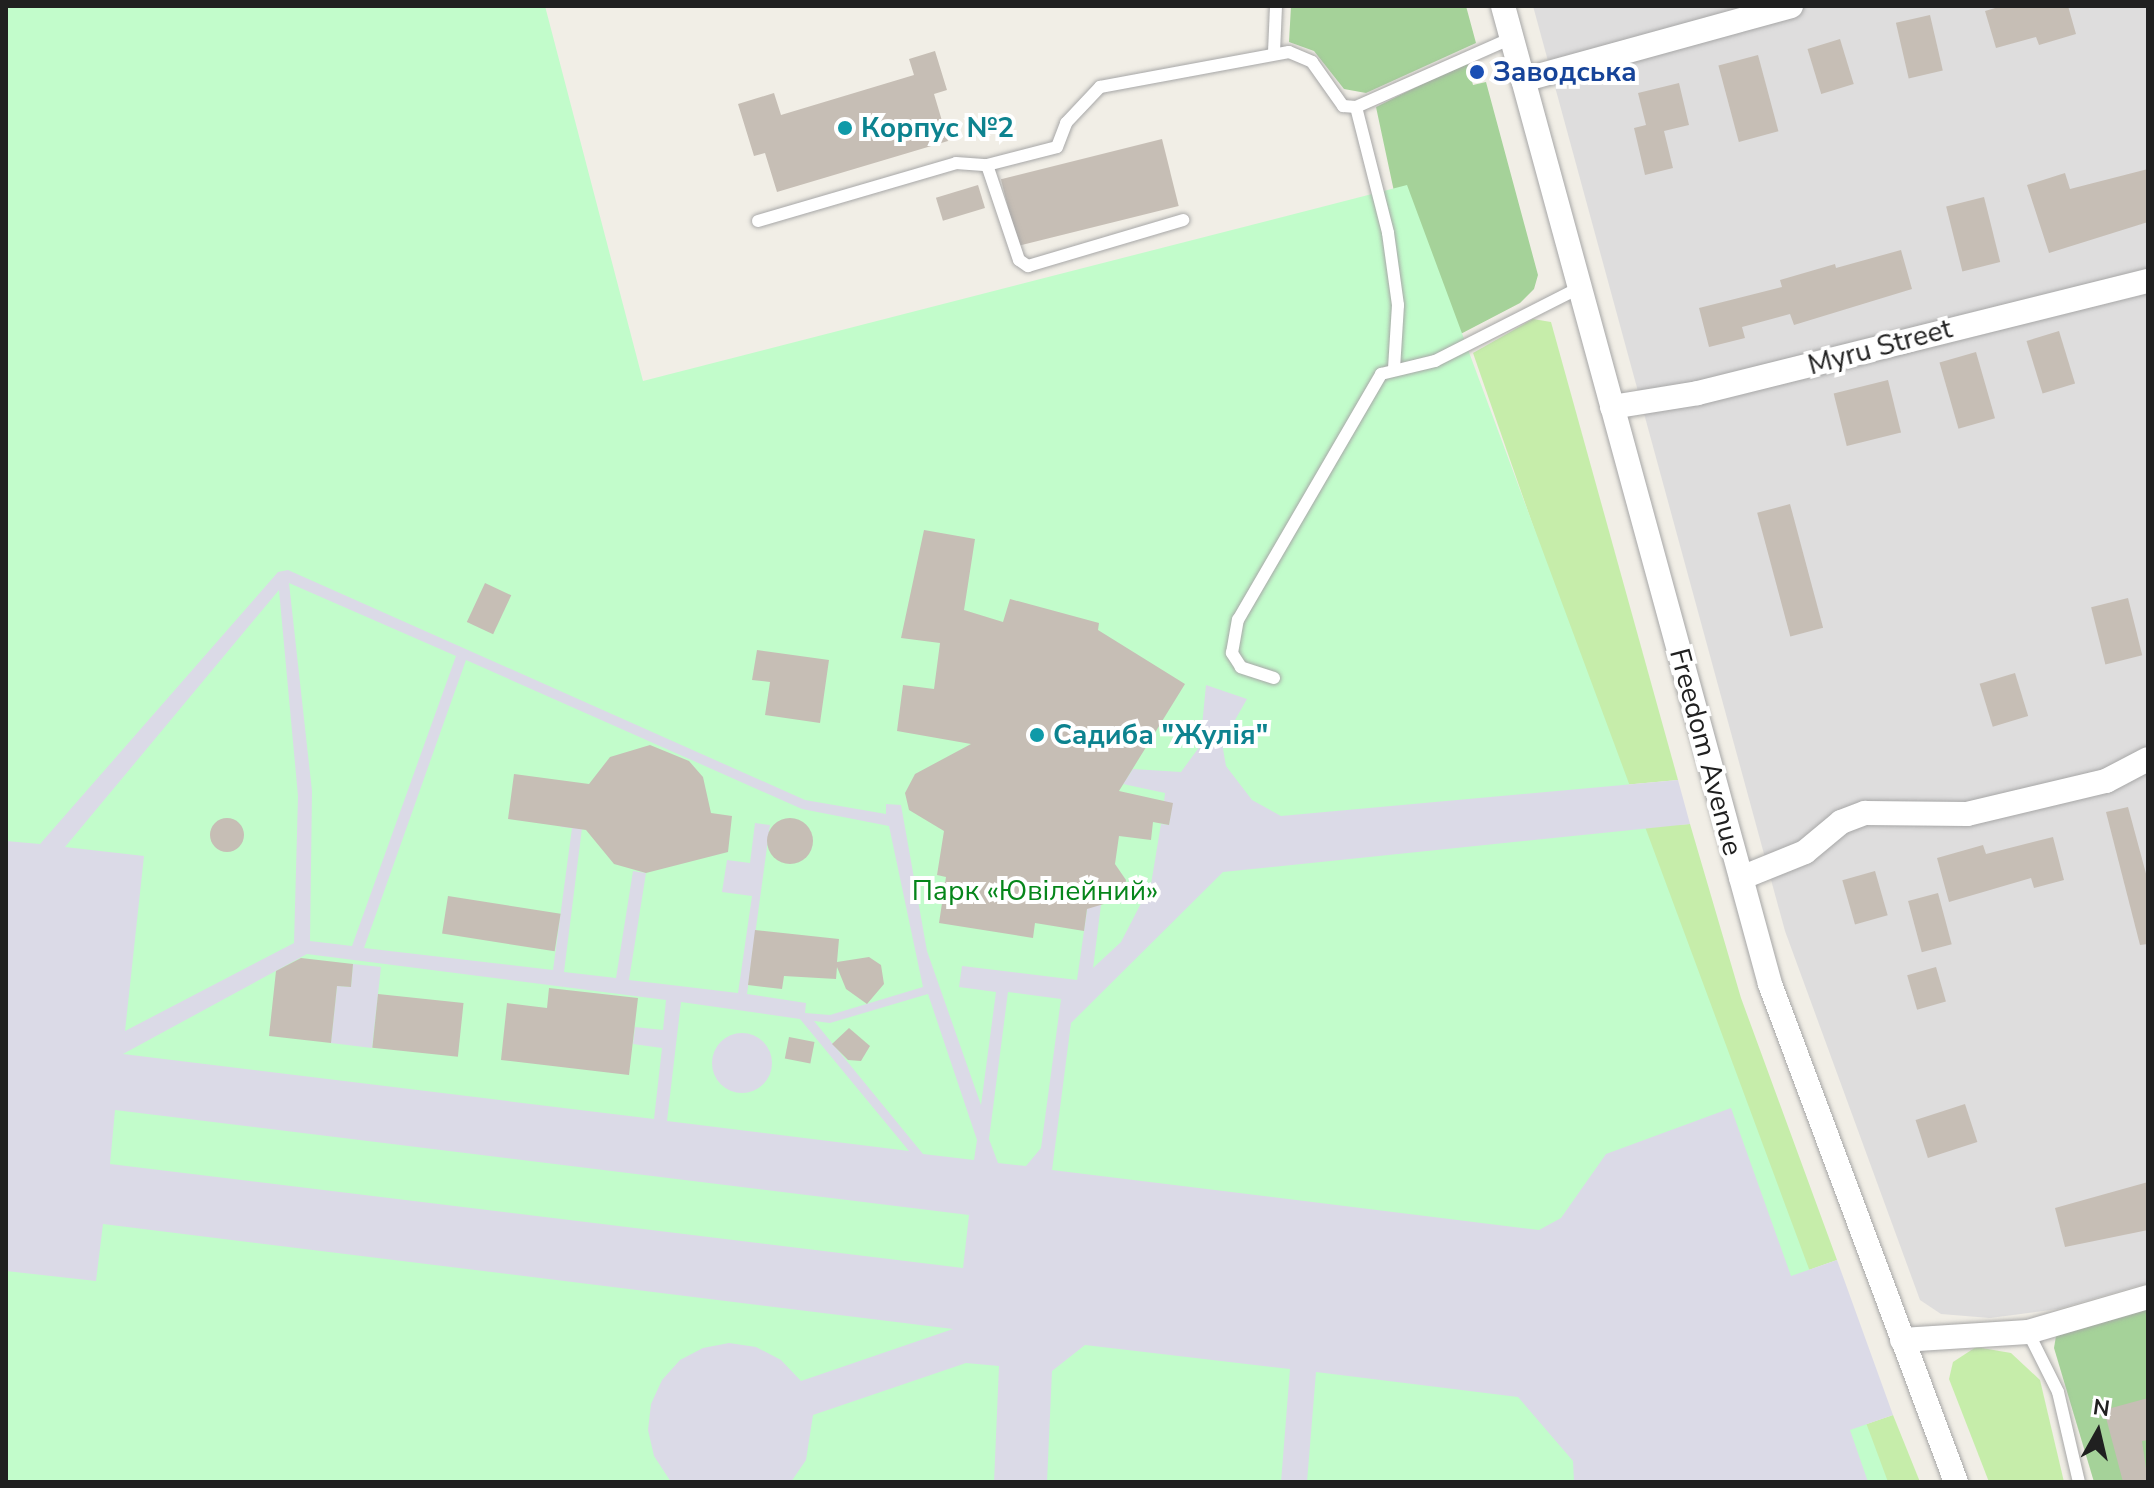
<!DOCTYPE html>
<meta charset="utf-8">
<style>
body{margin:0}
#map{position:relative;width:2154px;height:1488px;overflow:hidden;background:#f1eee6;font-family:"Nunito Sans",sans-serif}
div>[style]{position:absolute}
.residential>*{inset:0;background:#dedddd}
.grass>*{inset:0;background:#c6edaa}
.forest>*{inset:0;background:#a5d299}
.park>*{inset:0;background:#c2fccb}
.plaza>*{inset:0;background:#dbdae7}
.round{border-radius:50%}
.building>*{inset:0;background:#c6beb5;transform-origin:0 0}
.roads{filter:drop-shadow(0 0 2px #a7a7a7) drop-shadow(0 0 2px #a7a7a7)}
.lane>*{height:12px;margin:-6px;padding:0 6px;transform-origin:6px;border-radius:6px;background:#fff}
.street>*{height:24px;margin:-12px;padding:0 12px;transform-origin:12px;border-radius:12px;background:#fff}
.dots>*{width:22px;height:22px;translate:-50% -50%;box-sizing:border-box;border:4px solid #fff;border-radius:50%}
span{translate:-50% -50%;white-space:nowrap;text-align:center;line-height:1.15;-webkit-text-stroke:8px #fff;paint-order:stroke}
.transit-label{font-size:28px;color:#164399;font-weight:700}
.left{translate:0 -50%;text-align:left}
.culture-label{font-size:28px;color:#0d838f;font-weight:700}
.street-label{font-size:28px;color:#202020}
.park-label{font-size:28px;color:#06861b}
.frame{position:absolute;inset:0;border:8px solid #202020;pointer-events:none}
.north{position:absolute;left:2058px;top:1392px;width:80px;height:80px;-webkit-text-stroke:6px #fff;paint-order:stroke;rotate:8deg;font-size:22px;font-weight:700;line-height:32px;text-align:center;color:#202020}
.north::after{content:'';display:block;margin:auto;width:28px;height:36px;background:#202020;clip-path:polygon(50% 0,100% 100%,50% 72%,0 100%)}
</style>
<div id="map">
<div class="residential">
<i style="clip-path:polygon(1533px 6px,2148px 6px,2148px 1283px,2058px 1309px,1990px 1318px,1941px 1314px,1920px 1300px,1785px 931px)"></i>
</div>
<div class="grass">
<i style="clip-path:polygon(1533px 319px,1551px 322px,1678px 780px,1623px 785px,1473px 353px)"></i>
<i style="clip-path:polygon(1690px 824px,1741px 998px,1837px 1260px,1792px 1276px,1636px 827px)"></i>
<i style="clip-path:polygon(1976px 1347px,2011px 1353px,2040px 1380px,2064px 1482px,1989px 1482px,1949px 1379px,1953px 1362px)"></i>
<i style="clip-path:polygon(1893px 1415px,1920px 1482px,1868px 1482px,1849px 1430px)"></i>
</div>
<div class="forest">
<i style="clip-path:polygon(1291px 6px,1466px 6px,1476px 43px,1366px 93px,1344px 89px,1314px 51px,1289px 42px)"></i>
<i style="clip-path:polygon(1467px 62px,1473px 85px,1486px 82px,1538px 275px,1534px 289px,1520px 303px,1428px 351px,1376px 107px)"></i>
<i style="clip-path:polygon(2148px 1305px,2148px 1482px,2094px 1482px,2054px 1348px,2056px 1336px,2063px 1328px)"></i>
</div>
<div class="park">
<i style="clip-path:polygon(6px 6px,545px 6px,643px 381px,1407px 185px,1888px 1482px,6px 1482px)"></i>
</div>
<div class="plaza">
<i style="clip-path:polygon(evenodd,288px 570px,805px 800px,886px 814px,886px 804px,901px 805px,927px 951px,981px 1105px,996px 992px,959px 987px,962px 966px,1077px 980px,1088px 903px,1101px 905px,1093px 968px,1121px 942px,1151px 884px,1161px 824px,1169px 825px,1172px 804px,1164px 802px,1165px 793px,1123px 784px,1133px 769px,1181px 772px,1200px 746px,1206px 685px,1247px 699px,1222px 743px,1226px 766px,1252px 800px,1281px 816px,1678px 780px,1690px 824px,1223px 872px,1071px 1023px,1052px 1170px,1539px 1230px,1561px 1218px,1606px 1154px,1731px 1108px,1791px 1276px,1837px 1260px,1893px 1415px,1850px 1430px,1868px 1482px,1574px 1482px,1573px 1461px,1518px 1397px,1316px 1372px,1307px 1482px,1281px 1482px,1290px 1369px,1085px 1345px,1052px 1371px,1047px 1482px,994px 1482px,999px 1366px,966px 1363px,813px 1415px,806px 1460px,791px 1482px,671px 1482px,654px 1456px,648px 1430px,651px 1404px,662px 1380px,680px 1360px,703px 1348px,729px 1343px,756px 1347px,781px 1360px,801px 1381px,953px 1329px,103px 1224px,96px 1281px,6px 1271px,6px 841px,40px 844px,278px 572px,288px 570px,289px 583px,456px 656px,352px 946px,310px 941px,312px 791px,289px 583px,288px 570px,279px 590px,298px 796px,294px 943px,125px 1031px,144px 856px,65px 847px,279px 590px,288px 570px,466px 660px,802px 809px,889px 826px,923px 987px,830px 1015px,805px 1013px,806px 1003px,747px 994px,770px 825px,755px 823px,750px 863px,727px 860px,722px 892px,752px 896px,738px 993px,629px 980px,646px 873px,633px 871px,616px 978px,564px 972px,583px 820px,562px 817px,561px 827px,572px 828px,553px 970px,364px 948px,466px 660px,288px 570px,307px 954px,666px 1000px,663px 1030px,635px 1027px,633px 1044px,662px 1048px,654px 1119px,123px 1054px,307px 954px,288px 570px,1008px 992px,1061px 999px,1041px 1148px,1026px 1166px,998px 1163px,989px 1139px,1008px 992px,288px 570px,928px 994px,977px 1140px,974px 1160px,923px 1154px,814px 1021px,830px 1023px,928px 994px,288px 570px,681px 1002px,800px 1019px,909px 1151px,667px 1121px,681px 1002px,288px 570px,115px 1110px,969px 1215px,963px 1268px,110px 1164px,115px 1110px)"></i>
<i style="clip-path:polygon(353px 964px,381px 967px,372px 1048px,331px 1043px,337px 986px,351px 987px)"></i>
<i class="round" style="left:712px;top:1033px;width:60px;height:60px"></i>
</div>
<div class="building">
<i style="clip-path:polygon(2002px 6px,2068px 6px,2076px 34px,2039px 45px,2036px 37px,1996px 48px,1985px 11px)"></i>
<i style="left:1930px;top:15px;width:57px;height:35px;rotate:77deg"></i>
<i style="left:1840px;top:39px;width:47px;height:34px;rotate:73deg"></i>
<i style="clip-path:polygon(935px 51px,947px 90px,934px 94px,948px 141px,777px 192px,765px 153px,754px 156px,738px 104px,774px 93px,781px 115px,914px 75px,909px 59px)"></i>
<i style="left:1758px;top:55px;width:79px;height:41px;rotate:75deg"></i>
<i style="clip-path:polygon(1679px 83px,1689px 125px,1664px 131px,1673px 168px,1645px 175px,1634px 128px,1646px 125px,1638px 93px)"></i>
<i style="left:1162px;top:139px;width:69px;height:166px;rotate:76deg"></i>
<i style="clip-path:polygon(2148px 169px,2148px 222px,2049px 253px,2027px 185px,2065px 173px,2070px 189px)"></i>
<i style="left:978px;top:185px;width:24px;height:44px;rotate:73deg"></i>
<i style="left:1984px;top:197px;width:67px;height:39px;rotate:76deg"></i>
<i style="clip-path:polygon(1901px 250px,1912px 289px,1794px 325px,1790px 314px,1742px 327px,1745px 338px,1709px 347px,1699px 308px,1782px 287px,1780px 280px,1835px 264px,1836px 268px)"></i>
<i style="left:2059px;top:331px;width:55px;height:34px;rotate:73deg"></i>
<i style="left:1976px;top:352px;width:69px;height:38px;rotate:74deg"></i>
<i style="left:1888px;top:380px;width:54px;height:56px;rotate:76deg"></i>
<i style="left:1790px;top:504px;width:128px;height:34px;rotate:75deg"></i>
<i style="clip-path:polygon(924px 530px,975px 539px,964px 610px,1003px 622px,1010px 599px,1099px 623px,1098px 630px,1185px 684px,1119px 791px,1173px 803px,1169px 825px,1153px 822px,1151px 840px,1119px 836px,1115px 864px,1126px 880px,1124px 890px,1114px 901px,1087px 909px,1084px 931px,1035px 923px,1033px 938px,939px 923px,946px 877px,937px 875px,944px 831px,909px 810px,905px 793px,915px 774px,971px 744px,897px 731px,903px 685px,934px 689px,940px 643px,901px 638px)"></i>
<i style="left:485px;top:583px;width:29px;height:43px;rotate:25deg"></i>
<i style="left:2128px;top:598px;width:59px;height:38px;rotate:76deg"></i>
<i style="clip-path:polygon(757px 650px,829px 660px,820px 723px,765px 715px,770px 682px,752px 680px)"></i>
<i style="left:2015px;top:673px;width:45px;height:37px;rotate:73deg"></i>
<i style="clip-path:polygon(650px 745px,689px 761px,703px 777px,711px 813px,732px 816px,728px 852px,646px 873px,614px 864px,586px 830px,508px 819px,514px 774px,589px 784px,610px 757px)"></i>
<i style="clip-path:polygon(2128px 807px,2148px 881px,2148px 944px,2140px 945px,2106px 812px)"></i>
<i class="round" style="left:210px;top:818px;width:34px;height:34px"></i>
<i class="round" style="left:767px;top:818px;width:46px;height:46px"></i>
<i style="clip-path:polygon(2053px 837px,2064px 880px,2034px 888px,2031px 878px,1949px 902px,1937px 858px,1983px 845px,1986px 854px)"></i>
<i style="left:1875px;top:871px;width:46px;height:34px;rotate:74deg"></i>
<i style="left:1938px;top:893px;width:53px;height:31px;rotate:75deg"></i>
<i style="left:448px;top:896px;width:114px;height:38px;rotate:9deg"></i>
<i style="clip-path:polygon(755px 930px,839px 939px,837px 962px,869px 957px,881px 965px,884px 984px,867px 1004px,846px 989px,837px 967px,836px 979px,784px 976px,782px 989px,748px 985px)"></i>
<i style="clip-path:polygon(301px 958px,353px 964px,351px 987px,337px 986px,331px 1043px,269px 1036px,276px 971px)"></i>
<i style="left:1936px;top:967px;width:36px;height:30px;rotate:74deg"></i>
<i style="clip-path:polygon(549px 988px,638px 998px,629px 1075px,501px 1060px,507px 1003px,547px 1008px)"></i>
<i style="left:378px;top:994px;width:86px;height:54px;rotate:6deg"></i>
<i style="clip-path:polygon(849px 1028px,870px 1046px,861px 1061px,848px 1060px,832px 1044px)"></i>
<i style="left:789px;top:1037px;width:26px;height:22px;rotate:11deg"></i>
<i style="left:1965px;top:1104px;width:40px;height:52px;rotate:72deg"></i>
<i style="clip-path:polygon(2148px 1182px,2148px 1230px,2065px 1247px,2055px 1208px)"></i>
<i style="clip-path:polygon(2148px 1398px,2148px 1440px,2142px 1441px,2148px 1482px,2123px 1482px,2104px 1410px)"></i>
</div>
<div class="roads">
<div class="lane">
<i style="left:1274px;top:52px;width:46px;rotate:-87.5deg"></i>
<i style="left:1356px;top:107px;width:130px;rotate:75.7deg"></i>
<i style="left:1388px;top:233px;width:73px;rotate:82.1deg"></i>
<i style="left:1398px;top:305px;width:63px;rotate:93.6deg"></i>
<i style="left:987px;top:165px;width:100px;rotate:71.4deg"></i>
<i style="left:1019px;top:260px;width:11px;rotate:34deg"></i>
<i style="left:1028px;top:266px;width:162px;rotate:-16.5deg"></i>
<i style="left:758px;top:221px;width:206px;rotate:-16.3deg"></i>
<i style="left:956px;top:163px;width:31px;rotate:4deg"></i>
<i style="left:987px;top:165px;width:72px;rotate:-14.4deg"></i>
<i style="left:1057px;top:147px;width:26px;rotate:-69deg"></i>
<i style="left:1066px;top:123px;width:50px;rotate:-46.6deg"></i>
<i style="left:1100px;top:87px;width:192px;rotate:-10.5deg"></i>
<i style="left:1289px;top:52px;width:25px;rotate:23deg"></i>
<i style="left:1312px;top:62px;width:54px;rotate:54.8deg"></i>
<i style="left:1343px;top:106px;width:13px;rotate:4deg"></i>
<i style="left:1356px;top:107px;width:171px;rotate:-23.9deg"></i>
<i style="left:1274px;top:678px;width:35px;rotate:-162deg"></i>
<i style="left:1241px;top:667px;width:17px;rotate:-123deg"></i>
<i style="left:1232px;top:653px;width:34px;rotate:-80deg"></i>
<i style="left:1238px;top:620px;width:285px;rotate:-59.8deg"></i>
<i style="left:1381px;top:374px;width:56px;rotate:-13.5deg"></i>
<i style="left:1435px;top:361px;width:161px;rotate:-26.9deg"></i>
<i style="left:2028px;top:1332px;width:67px;rotate:63.4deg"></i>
<i style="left:2058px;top:1392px;width:92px;rotate:76.9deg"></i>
</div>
<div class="street">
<i style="left:1503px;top:6px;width:1014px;rotate:74.73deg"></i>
<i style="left:1770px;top:984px;width:532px;rotate:69.52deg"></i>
<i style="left:1523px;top:80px;width:278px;rotate:-15.4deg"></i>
<i style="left:1612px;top:407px;width:87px;rotate:-9.2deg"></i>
<i style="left:1698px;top:393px;width:464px;rotate:-14deg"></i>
<i style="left:1741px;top:878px;width:69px;rotate:-22.1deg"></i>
<i style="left:1805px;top:852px;width:47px;rotate:-39.8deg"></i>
<i style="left:1841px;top:822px;width:26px;rotate:-21deg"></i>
<i style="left:1865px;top:813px;width:102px;rotate:0.6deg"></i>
<i style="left:1967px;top:814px;width:143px;rotate:-13.4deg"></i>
<i style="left:2106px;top:781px;width:47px;rotate:-27.6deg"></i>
<i style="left:1902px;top:1340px;width:126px;rotate:-3.6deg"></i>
<i style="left:2028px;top:1332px;width:125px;rotate:-16.3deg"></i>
</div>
</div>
<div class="dots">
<i style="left:1477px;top:72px;background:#1a4fb4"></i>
<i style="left:845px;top:128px;background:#0f9aa8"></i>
<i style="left:1037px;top:735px;background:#0f9aa8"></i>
</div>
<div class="transit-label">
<span class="left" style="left:1493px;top:72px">Заводська</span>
</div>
<div class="culture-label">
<span class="left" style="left:861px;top:128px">Корпус №2</span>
<span class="left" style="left:1053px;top:735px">Садиба "Жулія"</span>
</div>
<div class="street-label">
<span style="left:1880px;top:347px;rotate:-15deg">Myru Street</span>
<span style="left:1706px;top:752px;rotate:75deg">Freedom Avenue</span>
</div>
<div class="park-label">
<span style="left:1035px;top:891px">Парк «Ювілейний»</span>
</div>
<div class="frame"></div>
<div class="north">N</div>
</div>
